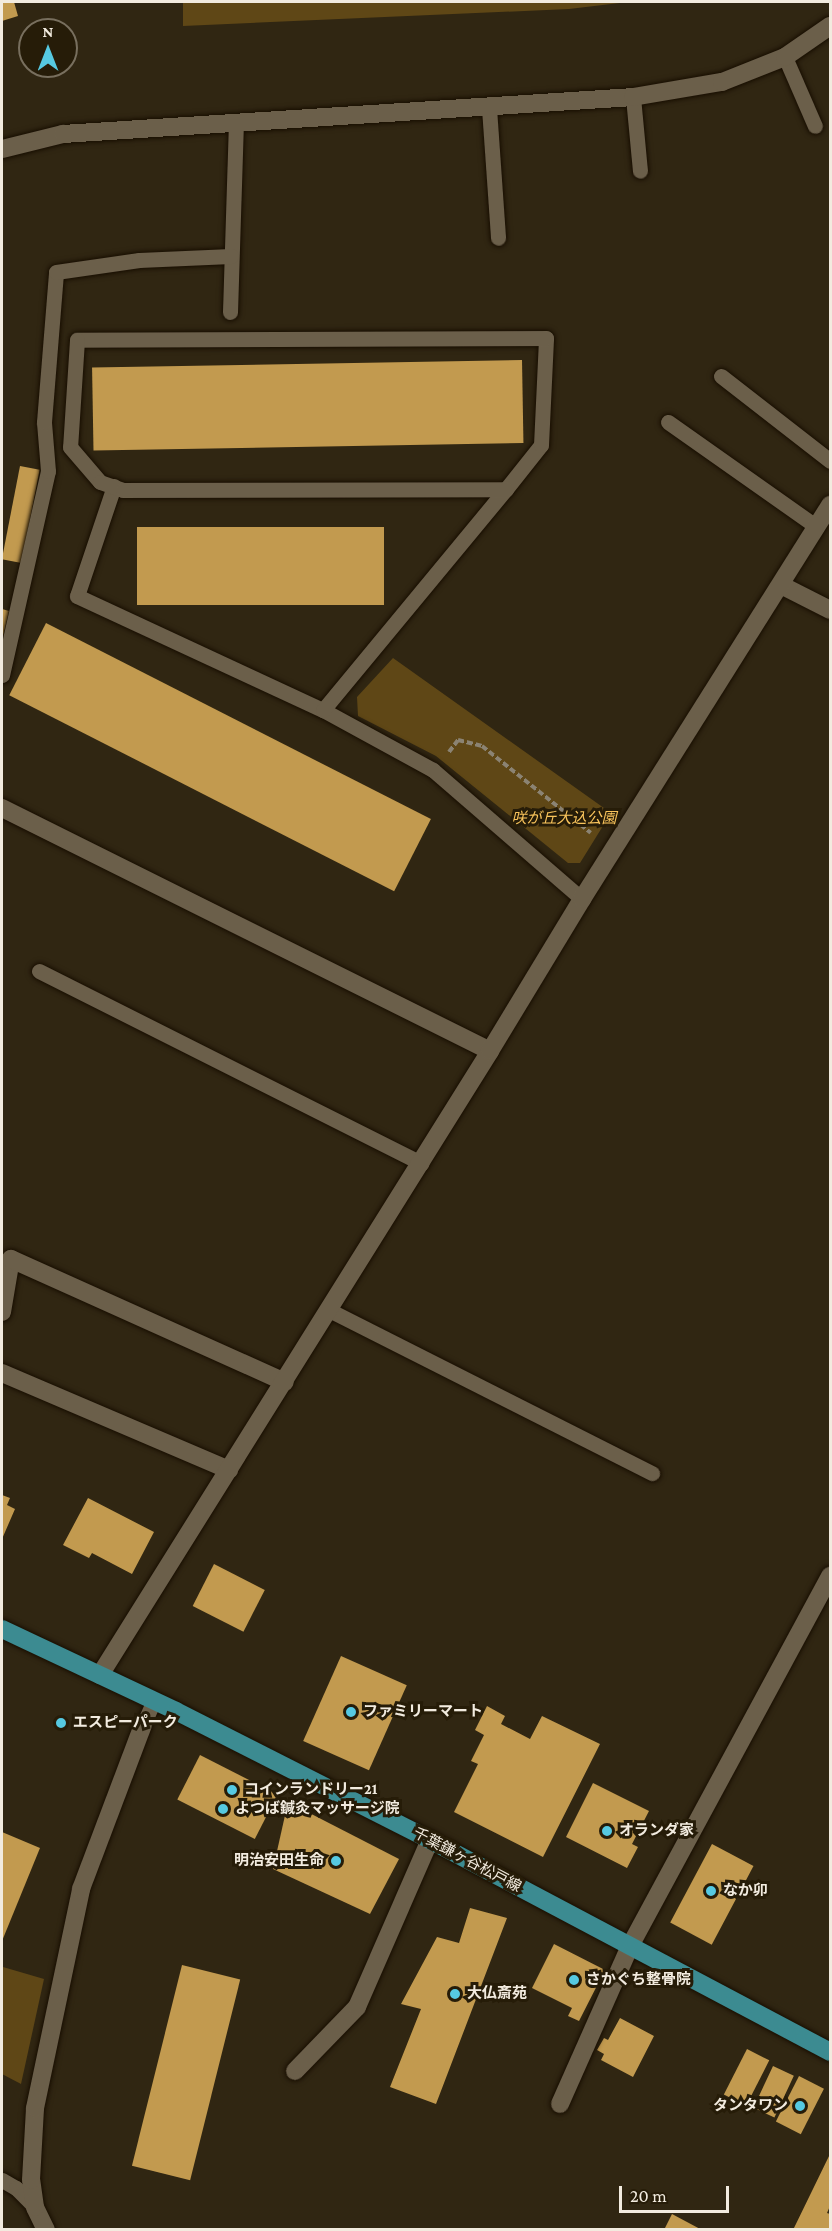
<!DOCTYPE html>
<meta charset="utf-8">
<style>
body{margin:0}
#map{position:relative;width:832px;height:2231px;overflow:hidden;background:#302612;font-family:"Crimson Pro","Noto Sans JP",serif}
div>[style]{position:absolute}
.green>*{inset:0;background:#5f4716}
.building>*{inset:0;background:#c29a4f;transform-origin:0 0}
.path>*{height:4px;margin-top:-2px;transform-origin:0;background:repeating-linear-gradient(90deg,#8b8373 0 6px,transparent 0 9px)}
.roads{filter:drop-shadow(0 0 2px #180e00) drop-shadow(0 0 2px #180e00)}
.service>*{height:15px;margin:-7.5px;padding:0 7.5px;transform-origin:7.5px;border-radius:7.5px;background:#6b5f4a}
.minor>*{height:18px;margin:-9px;padding:0 9px;transform-origin:9px;border-radius:9px;background:#6b5f4a}
.tertiary>*{height:18px;margin:-9px;padding:0 9px;transform-origin:9px;border-radius:9px;background:#6b5f4a}
.primary>*{height:18px;margin:-9px;padding:0 9px;transform-origin:9px;border-radius:9px;background:#3c8b91}
.dots>*{width:16px;height:16px;translate:-50% -50%;box-sizing:border-box;border:3px solid #261c08;border-radius:50%}
span{translate:-50% -50%;white-space:nowrap;text-align:center;line-height:1.15;-webkit-text-stroke:6px #261c08;paint-order:stroke}
.park-label{font-size:15px;color:#f9c45c;font-style:italic}
.poi-label{font-size:15px;color:#f2ebdf;font-weight:700}
.left{translate:0 -50%;text-align:left}
.right{translate:-100% -50%;text-align:right}
.street-label{font-size:15px;color:#f2ebdf}
.frame{position:absolute;inset:0;border:3px solid #f2ebdf;pointer-events:none}
.north{position:absolute;left:18px;top:18px;width:60px;height:60px;box-sizing:border-box;background:#261c08;border:2px solid #786f5e;border-radius:50%;rotate:0deg;font-size:16px;font-weight:700;line-height:24px;text-align:center;color:#f2ebdf}
.north::after{content:'';display:block;margin:auto;width:21px;height:27px;background:#56c9e1;clip-path:polygon(50% 0,100% 100%,50% 72%,0 100%)}
.scale{position:absolute;left:619px;top:2186px;width:110px;height:27px;box-sizing:border-box;border:3px solid #f2ebdf;border-top:0;padding-left:8px;font-size:18px;line-height:21px;white-space:nowrap;color:#f2ebdf;-webkit-text-stroke:4px #261c08;paint-order:stroke}
</style>
<div id="map">
<div class="green">
<i style="clip-path:polygon(183px 2px,628px 2px,569px 9px,183px 26px)"></i>
<i style="clip-path:polygon(393px 658px,611px 813px,580px 863px,568px 863px,436px 756px,358px 716px,357px 697px)"></i>
<i style="clip-path:polygon(3px 1967px,44px 1979px,21px 2084px,2px 2074px)"></i>
</div>
<div class="building">
<i style="clip-path:polygon(2px 2px,14px 2px,18px 16px,2px 21px)"></i>
<i style="left:522px;top:360px;width:83px;height:430px;rotate:89deg"></i>
<i style="left:20px;top:466px;width:20px;height:95px;rotate:11deg"></i>
<i style="left:137px;top:527px;width:247px;height:78px"></i>
<i style="clip-path:polygon(2px 609px,9px 611px,2px 641px)"></i>
<i style="left:46px;top:623px;width:432px;height:81px;rotate:27deg"></i>
<i style="clip-path:polygon(2px 1495px,10px 1498px,7px 1505px,15px 1509px,2px 1539px)"></i>
<i style="clip-path:polygon(88px 1498px,154px 1532px,132px 1574px,92px 1553px,89px 1558px,63px 1545px)"></i>
<i style="left:214px;top:1564px;width:57px;height:47px;rotate:27deg"></i>
<i style="left:341px;top:1656px;width:72px;height:93px;rotate:24deg"></i>
<i style="clip-path:polygon(487px 1706px,505px 1716px,501px 1724px,530px 1739px,542px 1716px,600px 1744px,543px 1857px,454px 1812px,478px 1764px,471px 1761px,484px 1735px,475px 1730px)"></i>
<i style="left:200px;top:1755px;width:87px;height:50px;rotate:27deg"></i>
<i style="clip-path:polygon(593px 1783px,649px 1811px,632px 1844px,638px 1847px,627px 1868px,566px 1837px)"></i>
<i style="clip-path:polygon(288px 1802px,399px 1859px,370px 1914px,273px 1869px)"></i>
<i style="clip-path:polygon(2px 1832px,40px 1848px,2px 1941px)"></i>
<i style="left:712px;top:1844px;width:47px;height:89px;rotate:28deg"></i>
<i style="clip-path:polygon(470px 1908px,507px 1918px,436px 2104px,390px 2087px,421px 2009px,401px 2004px,437px 1937px,459px 1943px)"></i>
<i style="clip-path:polygon(554px 1944px,605px 1970px,579px 2021px,568px 2016px,572px 2008px,532px 1988px)"></i>
<i style="left:182px;top:1965px;width:60px;height:207px;rotate:14deg"></i>
<i style="clip-path:polygon(620px 2018px,654px 2036px,633px 2077px,601px 2060px,604px 2054px,597px 2050px,604px 2038px,608px 2040px)"></i>
<i style="left:747px;top:2049px;width:25px;height:51px;rotate:27deg"></i>
<i style="left:773px;top:2066px;width:23px;height:46px;rotate:25deg"></i>
<i style="left:799px;top:2076px;width:28px;height:51px;rotate:27deg"></i>
<i style="clip-path:polygon(830px 2154px,830px 2206px,827px 2213px,830px 2214px,830px 2230px,793px 2230px)"></i>
<i style="clip-path:polygon(672px 2214px,702px 2230px,664px 2230px)"></i>
</div>
<div class="path">
<i style="left:449px;top:752px;width:15px;rotate:-53deg"></i>
<i style="left:458px;top:740px;width:25px;rotate:14deg"></i>
<i style="left:482px;top:746px;width:139px;rotate:38.6deg"></i>
</div>
<div class="roads">
<div class="service">
<i style="left:785px;top:57px;width:75px;rotate:66.5deg"></i>
<i style="left:633px;top:97px;width:74px;rotate:84.6deg"></i>
<i style="left:489px;top:108px;width:130px;rotate:86deg"></i>
<i style="left:230px;top:312px;width:189px;rotate:-88.2deg"></i>
<i style="left:721px;top:376px;width:138px;rotate:37.9deg"></i>
<i style="left:668px;top:422px;width:182px;rotate:35.2deg"></i>
<i style="left:114px;top:486px;width:116px;rotate:108.6deg"></i>
<i style="left:77px;top:596px;width:271px;rotate:24.9deg"></i>
<i style="left:323px;top:710px;width:125px;rotate:28.6deg"></i>
<i style="left:433px;top:770px;width:197px;rotate:40.9deg"></i>
<i style="left:2px;top:675px;width:209px;rotate:-77.3deg"></i>
<i style="left:48px;top:471px;width:49px;rotate:-94.7deg"></i>
<i style="left:44px;top:422px;width:150px;rotate:-85.4deg"></i>
<i style="left:56px;top:272px;width:84px;rotate:-8.2deg"></i>
<i style="left:139px;top:260px;width:92px;rotate:-2.5deg"></i>
<i style="left:323px;top:710px;width:287px;rotate:-50.4deg"></i>
<i style="left:506px;top:489px;width:56px;rotate:-51.5deg"></i>
<i style="left:541px;top:445px;width:107px;rotate:-87.3deg"></i>
<i style="left:546px;top:338px;width:469px;rotate:179.8deg"></i>
<i style="left:77px;top:340px;width:107px;rotate:93.7deg"></i>
<i style="left:70px;top:447px;width:46px;rotate:49.4deg"></i>
<i style="left:100px;top:482px;width:24px;rotate:19deg"></i>
<i style="left:123px;top:490px;width:383px;rotate:-0.1deg"></i>
<i style="left:39px;top:971px;width:428px;rotate:26.7deg"></i>
<i style="left:329px;top:1310px;width:362px;rotate:26.8deg"></i>
<i style="left:143px;top:1725px;width:27px;rotate:-66deg"></i>
<i style="left:2px;top:2180px;width:16px;rotate:30deg"></i>
<i style="left:16px;top:2188px;width:27px;rotate:45deg"></i>
</div>
<div class="minor">
<i style="left:781px;top:585px;width:55px;rotate:27deg"></i>
<i style="left:2px;top:808px;width:545px;rotate:26.47deg"></i>
<i style="left:2px;top:1312px;width:54px;rotate:-80.4deg"></i>
<i style="left:11px;top:1259px;width:300px;rotate:24.2deg"></i>
<i style="left:2px;top:1373px;width:247px;rotate:23.1deg"></i>
<i style="left:100px;top:1675px;width:736px;rotate:-57.99deg"></i>
<i style="left:490px;top:1051px;width:178px;rotate:-58.8deg"></i>
<i style="left:582px;top:899px;width:466px;rotate:-57.8deg"></i>
<i style="left:295px;top:2071px;width:89px;rotate:-45.9deg"></i>
<i style="left:357px;top:2007px;width:182px;rotate:-66.4deg"></i>
<i style="left:560px;top:2104px;width:173px;rotate:-66.1deg"></i>
<i style="left:630px;top:1946px;width:421px;rotate:-61.6deg"></i>
<i style="left:46px;top:2230px;width:25px;rotate:-116deg"></i>
<i style="left:35px;top:2207px;width:27px;rotate:-98deg"></i>
<i style="left:31px;top:2180px;width:72px;rotate:-86.8deg"></i>
<i style="left:35px;top:2108px;width:224px;rotate:-78.1deg"></i>
<i style="left:81px;top:1889px;width:175px;rotate:-69.3deg"></i>
</div>
<div class="tertiary">
<i style="left:2px;top:149px;width:63px;rotate:-13.8deg"></i>
<i style="left:63px;top:134px;width:571px;rotate:-3.71deg"></i>
<i style="left:633px;top:97px;width:90px;rotate:-9.6deg"></i>
<i style="left:722px;top:82px;width:68px;rotate:-21.6deg"></i>
<i style="left:785px;top:57px;width:55px;rotate:-34.6deg"></i>
</div>
<div class="primary">
<i style="left:2px;top:1629px;width:192px;rotate:25.2deg"></i>
<i style="left:176px;top:1711px;width:285px;rotate:26.9deg"></i>
<i style="left:430px;top:1840px;width:453px;rotate:27.9deg"></i>
</div>
</div>
<div class="dots">
<i style="left:351px;top:1712px;background:#56c9e1"></i>
<i style="left:61px;top:1723px;background:#56c9e1"></i>
<i style="left:232px;top:1790px;background:#56c9e1"></i>
<i style="left:223px;top:1809px;background:#56c9e1"></i>
<i style="left:607px;top:1831px;background:#56c9e1"></i>
<i style="left:336px;top:1861px;background:#56c9e1"></i>
<i style="left:711px;top:1891px;background:#56c9e1"></i>
<i style="left:574px;top:1980px;background:#56c9e1"></i>
<i style="left:455px;top:1994px;background:#56c9e1"></i>
<i style="left:800px;top:2106px;background:#56c9e1"></i>
</div>
<div class="park-label">
<span style="left:564px;top:819px">咲が丘大込公園</span>
</div>
<div class="poi-label">
<span class="left" style="left:363px;top:1712px">ファミリーマート</span>
<span class="left" style="left:73px;top:1723px">エスピーパーク</span>
<span class="left" style="left:244px;top:1790px">コインランドリー21</span>
<span class="left" style="left:235px;top:1809px">よつば鍼灸マッサージ院</span>
<span class="left" style="left:619px;top:1831px">オランダ家</span>
<span class="right" style="left:324px;top:1861px">明治安田生命</span>
<span class="left" style="left:723px;top:1891px">なか卯</span>
<span class="left" style="left:586px;top:1980px">さかぐち整骨院</span>
<span class="left" style="left:467px;top:1994px">大仏斎苑</span>
<span class="right" style="left:788px;top:2106px">タンタワン</span>
</div>
<div class="street-label">
<span style="left:467px;top:1860px;rotate:28deg">千葉鎌ヶ谷松戸線</span>
</div>
<div class="frame"></div>
<div class="north">N</div>
<div class="scale">20 m</div>
</div>
